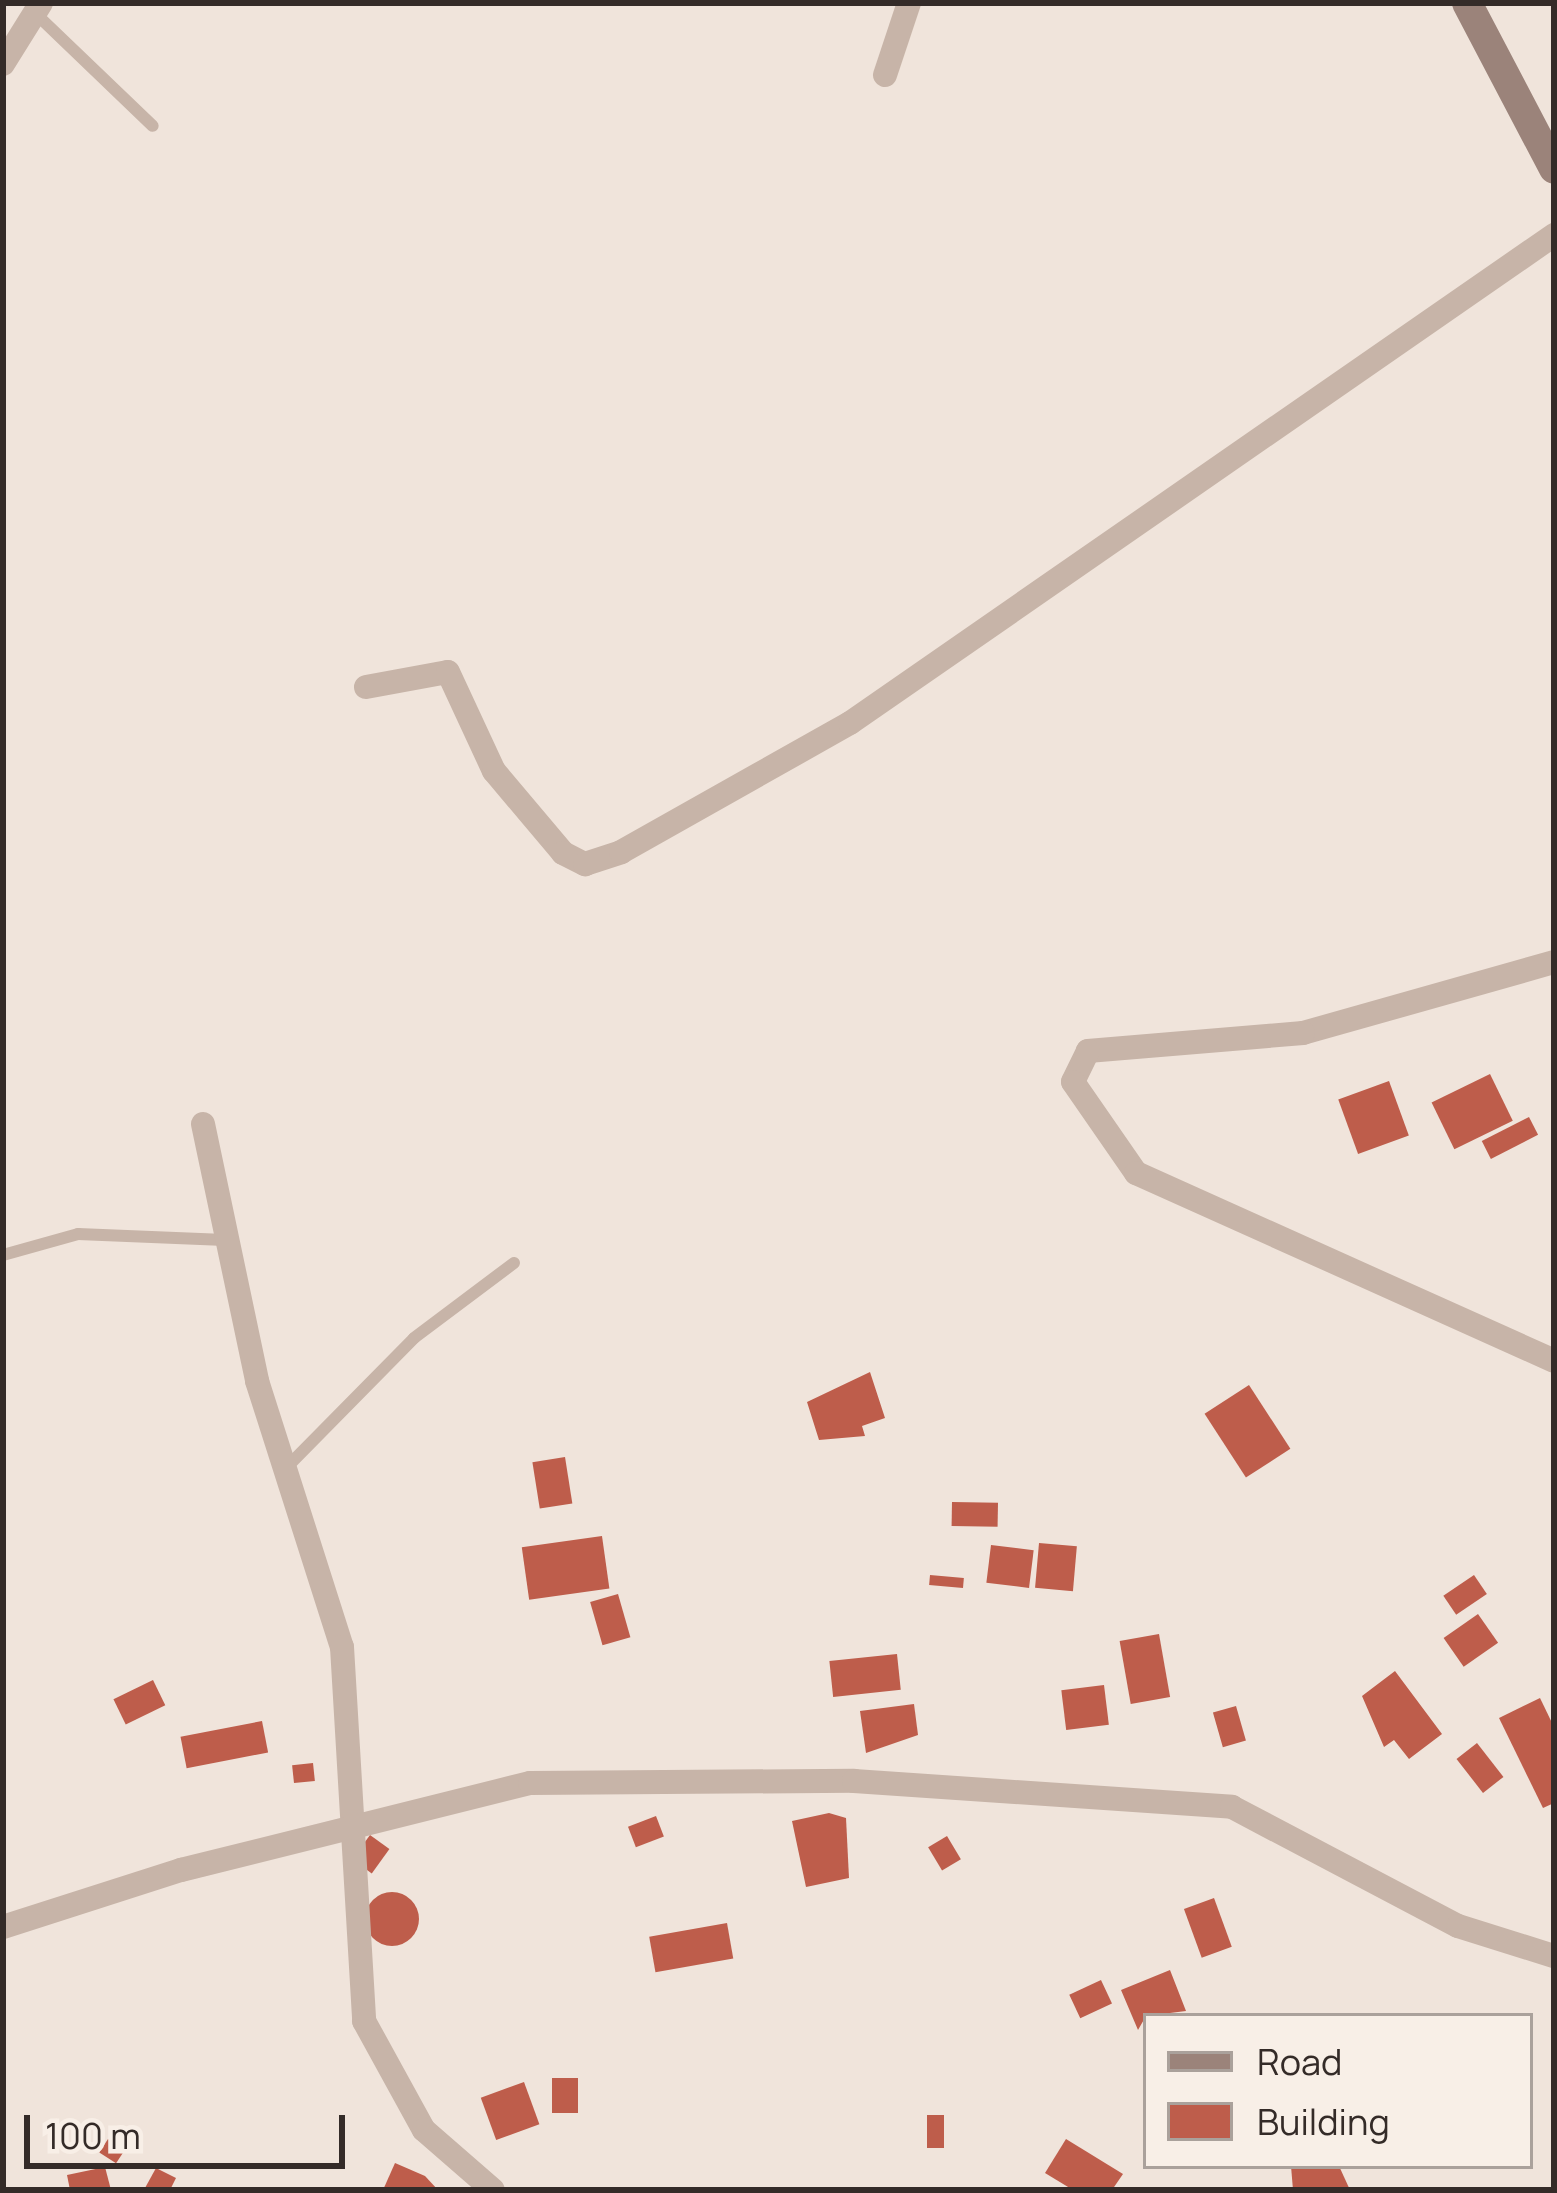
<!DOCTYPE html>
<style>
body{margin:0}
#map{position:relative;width:1557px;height:2193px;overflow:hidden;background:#f0e4db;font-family:Manrope,sans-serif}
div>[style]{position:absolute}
.building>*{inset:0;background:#be5d4b;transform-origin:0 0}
.round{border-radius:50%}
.lane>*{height:12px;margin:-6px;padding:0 6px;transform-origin:6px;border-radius:6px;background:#c7b4a8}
.street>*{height:24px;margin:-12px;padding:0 12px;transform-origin:12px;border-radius:12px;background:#c7b4a8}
.secondary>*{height:30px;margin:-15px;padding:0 15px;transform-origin:15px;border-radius:15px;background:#9b837a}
span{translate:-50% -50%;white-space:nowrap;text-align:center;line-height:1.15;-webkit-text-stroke:9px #f8efe7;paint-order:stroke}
.frame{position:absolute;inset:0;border:6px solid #342b28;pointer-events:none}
.legend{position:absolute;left:1143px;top:2013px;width:390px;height:156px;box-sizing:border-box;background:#f8efe7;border:3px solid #aaa19b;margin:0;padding:15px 21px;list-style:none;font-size:36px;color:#342b28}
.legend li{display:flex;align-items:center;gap:24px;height:60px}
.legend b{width:60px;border:3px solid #aaa19b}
.scale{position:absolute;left:24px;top:2115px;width:321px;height:54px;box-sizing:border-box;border:6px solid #342b28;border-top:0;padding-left:15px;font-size:36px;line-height:42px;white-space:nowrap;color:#342b28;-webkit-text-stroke:9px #f8efe7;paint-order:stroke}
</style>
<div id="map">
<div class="building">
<i style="left:1490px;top:1074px;width:52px;height:65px;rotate:64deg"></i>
<i style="left:1389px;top:1081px;width:58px;height:54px;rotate:70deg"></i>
<i style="left:1529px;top:1117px;width:20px;height:53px;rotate:63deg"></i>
<i style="clip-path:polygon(870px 1372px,885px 1418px,862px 1426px,865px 1436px,819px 1440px,807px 1402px)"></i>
<i style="left:1249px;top:1385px;width:76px;height:53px;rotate:57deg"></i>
<i style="left:565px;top:1457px;width:47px;height:33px;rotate:81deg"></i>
<i style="left:952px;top:1502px;width:46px;height:24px;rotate:1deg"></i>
<i style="left:602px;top:1536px;width:53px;height:81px;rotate:82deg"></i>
<i style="left:1039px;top:1543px;width:38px;height:45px;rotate:5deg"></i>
<i style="left:991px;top:1545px;width:43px;height:38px;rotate:7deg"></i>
<i style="left:930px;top:1575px;width:34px;height:10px;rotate:5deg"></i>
<i style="left:1474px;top:1575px;width:23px;height:37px;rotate:56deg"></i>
<i style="left:618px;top:1594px;width:45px;height:29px;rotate:74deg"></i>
<i style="left:1478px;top:1614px;width:35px;height:42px;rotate:55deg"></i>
<i style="left:1159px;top:1634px;width:64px;height:40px;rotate:80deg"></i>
<i style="left:897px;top:1654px;width:36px;height:68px;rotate:84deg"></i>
<i style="clip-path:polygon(1395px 1671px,1442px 1734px,1409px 1759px,1394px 1740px,1384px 1747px,1362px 1696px)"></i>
<i style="left:153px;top:1680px;width:28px;height:44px;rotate:64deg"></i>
<i style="left:1104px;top:1685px;width:40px;height:43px;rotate:83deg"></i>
<i style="clip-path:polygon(1540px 1698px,1554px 1727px,1554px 1803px,1543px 1808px,1499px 1718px)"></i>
<i style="clip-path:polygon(914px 1704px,918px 1735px,866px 1753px,860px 1711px)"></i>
<i style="left:1236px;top:1706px;width:36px;height:24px;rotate:74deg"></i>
<i style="left:262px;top:1721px;width:32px;height:83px;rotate:79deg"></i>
<i style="left:1477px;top:1743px;width:43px;height:26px;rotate:52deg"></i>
<i style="left:313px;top:1763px;width:18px;height:21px;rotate:84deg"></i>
<i style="clip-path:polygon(829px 1813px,846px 1818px,849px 1878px,806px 1887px,792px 1821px)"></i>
<i style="left:656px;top:1816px;width:22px;height:30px;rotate:69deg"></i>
<i style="left:370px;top:1835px;width:24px;height:30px;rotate:36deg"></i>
<i style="left:947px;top:1836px;width:27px;height:22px;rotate:59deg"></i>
<i class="round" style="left:365px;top:1892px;width:54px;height:54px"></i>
<i style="left:1214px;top:1898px;width:52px;height:32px;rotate:70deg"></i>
<i style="left:727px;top:1923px;width:36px;height:79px;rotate:80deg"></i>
<i style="clip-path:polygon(1170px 1970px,1186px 2011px,1146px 2016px,1138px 2030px,1121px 1990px)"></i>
<i style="left:1101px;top:1980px;width:26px;height:35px;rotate:65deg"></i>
<i style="left:552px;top:2078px;width:26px;height:35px"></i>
<i style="left:524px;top:2082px;width:45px;height:46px;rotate:70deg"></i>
<i style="left:927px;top:2115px;width:17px;height:33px"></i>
<i style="left:108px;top:2139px;width:20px;height:16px;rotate:33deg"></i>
<i style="clip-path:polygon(1066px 2139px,1123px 2174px,1112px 2190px,1073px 2190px,1045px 2173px)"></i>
<i style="clip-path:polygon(395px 2163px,425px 2176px,438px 2190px,383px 2190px)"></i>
<i style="clip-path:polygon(1291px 2166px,1339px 2166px,1350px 2190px,1293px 2190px)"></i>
<i style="clip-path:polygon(105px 2167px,111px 2190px,70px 2190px,67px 2175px)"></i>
<i style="clip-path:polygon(156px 2168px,176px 2178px,170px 2190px,145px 2188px)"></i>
</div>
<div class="lane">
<i style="left:35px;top:13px;width:163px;rotate:43.8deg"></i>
<i style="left:3px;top:1255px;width:78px;rotate:-15.6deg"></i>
<i style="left:78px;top:1234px;width:147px;rotate:2.3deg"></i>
<i style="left:286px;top:1468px;width:182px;rotate:-45.4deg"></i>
<i style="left:414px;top:1338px;width:125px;rotate:-36.9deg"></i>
</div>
<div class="street">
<i style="left:3px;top:64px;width:72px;rotate:-58.1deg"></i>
<i style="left:885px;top:75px;width:76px;rotate:-71.6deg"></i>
<i style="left:366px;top:687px;width:83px;rotate:-10.4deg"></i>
<i style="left:448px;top:672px;width:109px;rotate:65.1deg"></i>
<i style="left:494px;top:771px;width:107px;rotate:49.9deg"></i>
<i style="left:563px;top:853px;width:25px;rotate:27deg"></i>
<i style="left:585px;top:864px;width:38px;rotate:-18deg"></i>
<i style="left:621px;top:852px;width:263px;rotate:-29.4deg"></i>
<i style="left:850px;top:723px;width:857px;rotate:-34.73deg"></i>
<i style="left:1554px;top:962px;width:261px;rotate:164.2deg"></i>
<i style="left:1303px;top:1033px;width:216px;rotate:175.2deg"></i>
<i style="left:1088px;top:1051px;width:34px;rotate:116deg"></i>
<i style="left:1073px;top:1082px;width:111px;rotate:55.3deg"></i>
<i style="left:1136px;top:1173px;width:458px;rotate:24.2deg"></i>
<i style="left:203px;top:1124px;width:263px;rotate:78.1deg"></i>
<i style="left:257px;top:1381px;width:279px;rotate:72.3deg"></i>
<i style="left:342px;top:1647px;width:375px;rotate:86.6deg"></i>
<i style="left:364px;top:2021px;width:124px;rotate:61.2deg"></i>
<i style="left:424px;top:2130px;width:91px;rotate:41deg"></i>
<i style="left:3px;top:1927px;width:187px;rotate:-17.8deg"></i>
<i style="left:181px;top:1870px;width:360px;rotate:-14deg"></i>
<i style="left:530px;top:1783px;width:324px;rotate:-0.4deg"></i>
<i style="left:854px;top:1781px;width:379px;rotate:3.9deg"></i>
<i style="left:1232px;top:1807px;width:255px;rotate:27.8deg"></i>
<i style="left:1458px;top:1926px;width:101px;rotate:17.4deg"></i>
</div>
<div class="secondary">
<i style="left:1467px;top:3px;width:187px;rotate:62.3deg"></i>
</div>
<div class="frame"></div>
<ul class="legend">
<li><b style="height:15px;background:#9b837a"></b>Road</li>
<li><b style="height:33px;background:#be5d4b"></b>Building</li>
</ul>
<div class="scale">100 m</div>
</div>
